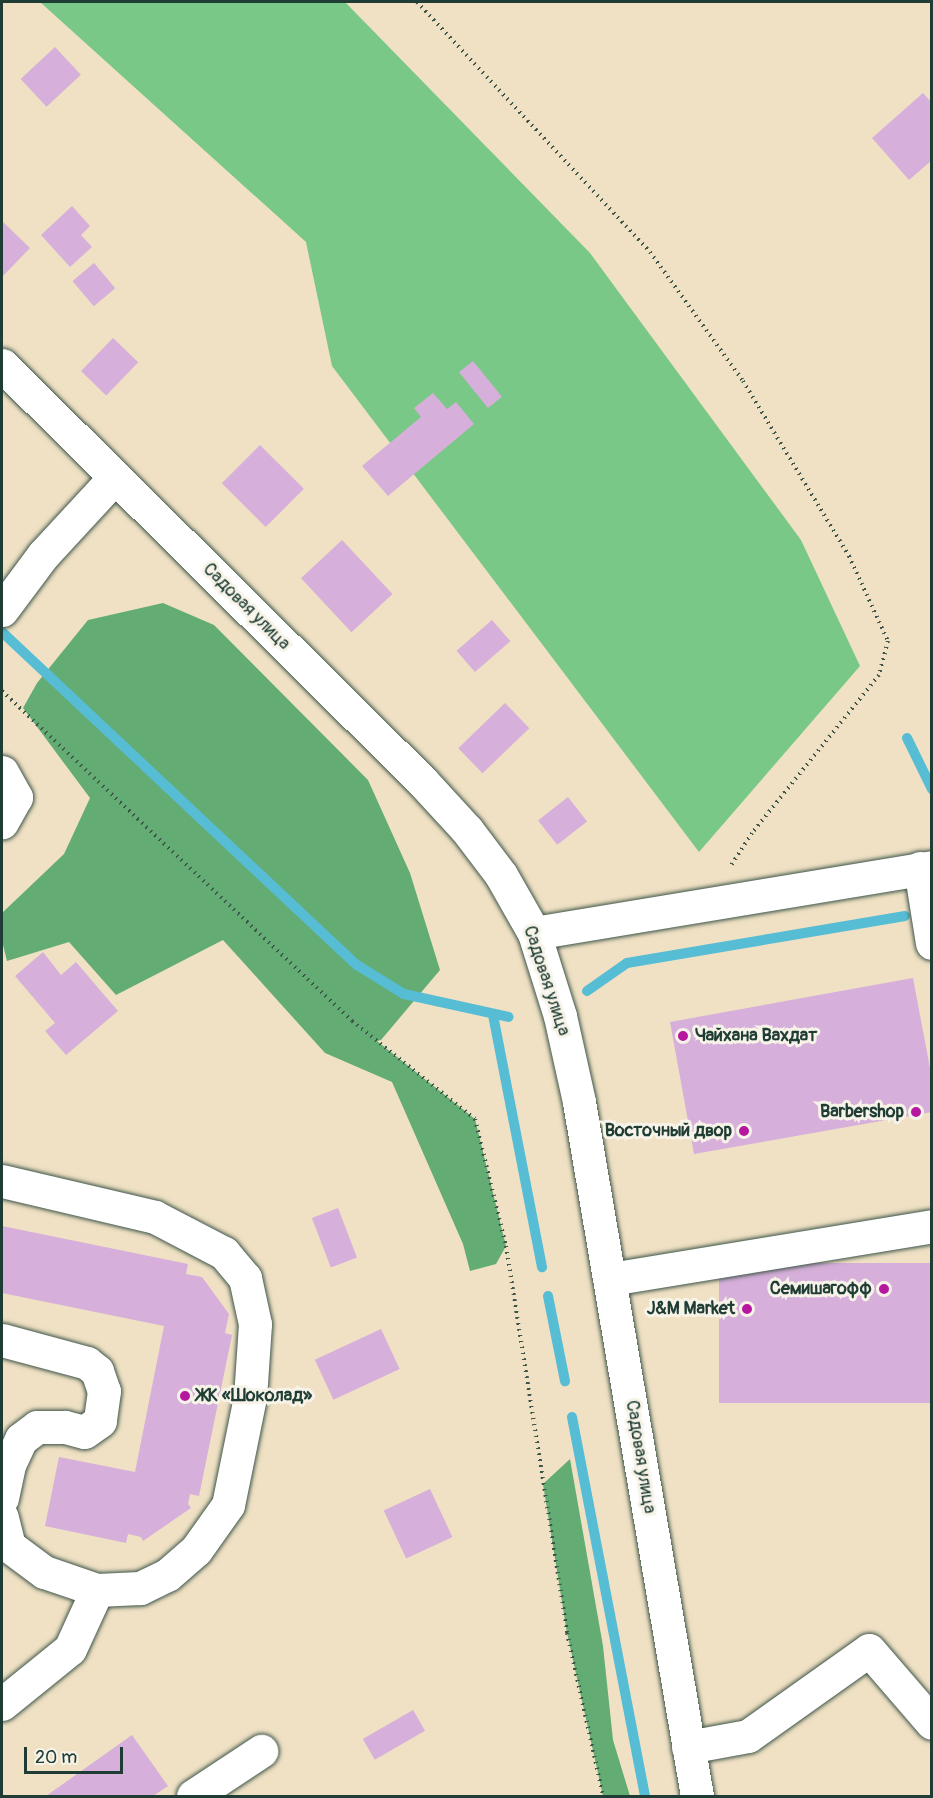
<!DOCTYPE html>
<meta charset="utf-8">
<style>
body{margin:0}
#map{position:relative;width:933px;height:1798px;overflow:hidden;background:#f0e1c4;font-family:Pangolin,sans-serif}
div>[style]{position:absolute}
.green>*{inset:0;background:#7ac887}
.forest>*{inset:0;background:#63ac74}
.stream>*{height:10px;margin:-5px;padding:0 5px;transform-origin:5px;border-radius:5px;background:#57bdd5}
.building>*{inset:0;background:#d6afda;transform-origin:0 0}
.path>*{height:4px;margin-top:-2px;transform-origin:0;background:repeating-linear-gradient(90deg,#3e564a 0 1.5px,transparent 0 6px)}
.roads{filter:drop-shadow(0 0 2px #3e564a) drop-shadow(0 0 2px #3e564a)}
.minor>*{height:33px;margin:-16.5px;padding:0 16.5px;transform-origin:16.5px;border-radius:16.5px;background:#fff}
.major>*{height:33px;margin:-16.5px;padding:0 16.5px;transform-origin:16.5px;border-radius:16.5px;background:#fff}
.dots>*{width:16px;height:16px;translate:-50% -50%;box-sizing:border-box;border:3px solid #f7f3e8;border-radius:50%}
span{translate:-50% -50%;white-space:nowrap;text-align:center;line-height:1.15;-webkit-text-stroke:6px #f7f3e8;paint-order:stroke}
.street-label{font-size:18px;color:#1f3d34}
.poi-label{font-size:18px;color:#1f3d34;font-weight:700}
.left{translate:0 -50%;text-align:left}
.right{translate:-100% -50%;text-align:right}
.frame{position:absolute;inset:0;border:3px solid #1f3d34;pointer-events:none}
.scale{position:absolute;left:24px;top:1747px;width:99px;height:27px;box-sizing:border-box;border:3px solid #1f3d34;border-top:0;padding-left:8px;font-size:18px;line-height:21px;white-space:nowrap;color:#1f3d34;-webkit-text-stroke:4px #f7f3e8;paint-order:stroke}
</style>
<div id="map">
<div class="green">
<i style="clip-path:polygon(40px 2px,345px 2px,590px 253px,801px 540px,860px 666px,699px 852px,332px 366px,306px 242px)"></i>
</div>
<div class="forest">
<i style="clip-path:polygon(163px 603px,214px 625px,368px 780px,410px 873px,440px 970px,381px 1040px,377px 1041px,475px 1119px,506px 1246px,496px 1264px,470px 1271px,463px 1244px,392px 1082px,325px 1053px,223px 940px,116px 995px,69px 942px,7px 961px,2px 941px,2px 913px,64px 854px,90px 798px,23px 708px,37px 683px,88px 620px)"></i>
<i style="clip-path:polygon(570px 1459px,603px 1646px,613px 1740px,630px 1796px,603px 1796px,567px 1633px,543px 1484px)"></i>
</div>
<div class="stream">
<i style="left:2px;top:632px;width:487px;rotate:43.2deg"></i>
<i style="left:357px;top:965px;width:55px;rotate:31.7deg"></i>
<i style="left:404px;top:994px;width:107px;rotate:12.4deg"></i>
<i style="left:907px;top:738px;width:57px;rotate:63.9deg"></i>
<i style="left:587px;top:991px;width:49px;rotate:-35deg"></i>
<i style="left:627px;top:963px;width:282px;rotate:-9.6deg"></i>
<i style="left:493px;top:1015px;width:257px;rotate:79deg"></i>
<i style="left:548px;top:1296px;width:87px;rotate:78.7deg"></i>
<i style="left:572px;top:1417px;width:386px;rotate:79.1deg"></i>
</div>
<div class="building">
<i style="left:55px;top:47px;width:38px;height:47px;rotate:47deg"></i>
<i style="clip-path:polygon(923px 93px,932px 103px,932px 160px,909px 180px,872px 138px)"></i>
<i style="clip-path:polygon(72px 206px,90px 226px,81px 235px,92px 247px,70px 267px,41px 235px)"></i>
<i style="clip-path:polygon(2px 221px,30px 248px,2px 277px)"></i>
<i style="left:94px;top:263px;width:33px;height:28px;rotate:50deg"></i>
<i style="left:113px;top:338px;width:35px;height:46px;rotate:44deg"></i>
<i style="left:473px;top:361px;width:46px;height:18px;rotate:51deg"></i>
<i style="clip-path:polygon(433px 393px,447px 409px,456px 402px,474px 424px,388px 496px,362px 466px,421px 417px,414px 408px)"></i>
<i style="left:260px;top:445px;width:62px;height:54px;rotate:45deg"></i>
<i style="left:342px;top:540px;width:74px;height:56px;rotate:47deg"></i>
<i style="left:492px;top:620px;width:28px;height:47px;rotate:49deg"></i>
<i style="left:505px;top:703px;width:35px;height:65px;rotate:46deg"></i>
<i style="left:568px;top:797px;width:31px;height:38px;rotate:52deg"></i>
<i style="clip-path:polygon(43px 952px,61px 975px,76px 962px,118px 1011px,66px 1055px,45px 1031px,55px 1023px,15px 976px)"></i>
<i style="clip-path:polygon(913px 978px,932px 1079px,932px 1112px,694px 1154px,670px 1022px)"></i>
<i style="left:338px;top:1208px;width:53px;height:28px;rotate:69deg"></i>
<i style="clip-path:polygon(2px 1226px,188px 1264px,186px 1274px,202px 1277px,229px 1314px,225px 1333px,232px 1335px,199px 1496px,190px 1494px,188px 1504px,191px 1508px,143px 1541px,141px 1537px,128px 1534px,126px 1543px,45px 1526px,59px 1457px,135px 1472px,164px 1326px,2px 1293px)"></i>
<i style="left:932px;top:1263px;width:140px;height:213px;rotate:90deg"></i>
<i style="left:381px;top:1329px;width:44px;height:73px;rotate:65deg"></i>
<i style="left:430px;top:1489px;width:53px;height:51px;rotate:65deg"></i>
<i style="left:413px;top:1710px;width:24px;height:58px;rotate:60deg"></i>
<i style="clip-path:polygon(132px 1735px,168px 1786px,153px 1796px,46px 1796px)"></i>
</div>
<div class="path">
<i style="left:417px;top:2px;width:342px;rotate:47deg"></i>
<i style="left:650px;top:252px;width:159px;rotate:54.2deg"></i>
<i style="left:743px;top:381px;width:205px;rotate:58.8deg"></i>
<i style="left:849px;top:556px;width:94px;rotate:65.4deg"></i>
<i style="left:888px;top:641px;width:35px;rotate:105deg"></i>
<i style="left:879px;top:675px;width:203px;rotate:128.8deg"></i>
<i style="left:752px;top:833px;width:40px;rotate:122.9deg"></i>
<i style="left:2px;top:691px;width:481px;rotate:43.3deg"></i>
<i style="left:352px;top:1021px;width:157px;rotate:38.5deg"></i>
<i style="left:475px;top:1119px;width:131px;rotate:76.3deg"></i>
<i style="left:506px;top:1246px;width:392px;rotate:81deg"></i>
<i style="left:567px;top:1633px;width:167px;rotate:77.5deg"></i>
</div>
<div class="roads">
<div class="minor">
<i style="left:2px;top:610px;width:69px;rotate:-53.3deg"></i>
<i style="left:43px;top:555px;width:106px;rotate:-47.3deg"></i>
<i style="left:2px;top:772px;width:29px;rotate:61deg"></i>
<i style="left:16px;top:797px;width:29px;rotate:119deg"></i>
<i style="left:920px;top:868px;width:76px;rotate:80.9deg"></i>
<i style="left:534px;top:933px;width:403px;rotate:-9.4deg"></i>
<i style="left:2px;top:1181px;width:157px;rotate:13.2deg"></i>
<i style="left:155px;top:1217px;width:78px;rotate:27.6deg"></i>
<i style="left:224px;top:1253px;width:33px;rotate:50deg"></i>
<i style="left:245px;top:1278px;width:47px;rotate:77.7deg"></i>
<i style="left:255px;top:1324px;width:73px;rotate:93.9deg"></i>
<i style="left:250px;top:1397px;width:110px;rotate:101.5deg"></i>
<i style="left:228px;top:1505px;width:55px;rotate:125.4deg"></i>
<i style="left:196px;top:1550px;width:38px;rotate:139deg"></i>
<i style="left:167px;top:1575px;width:30px;rotate:154deg"></i>
<i style="left:140px;top:1588px;width:43px;rotate:177.3deg"></i>
<i style="left:97px;top:1590px;width:56px;rotate:-161.2deg"></i>
<i style="left:44px;top:1572px;width:44px;rotate:-143.4deg"></i>
<i style="left:9px;top:1546px;width:30px;rotate:-104deg"></i>
<i style="left:610px;top:1279px;width:326px;rotate:-9.3deg"></i>
<i style="left:2px;top:1340px;width:88px;rotate:15.1deg"></i>
<i style="left:87px;top:1363px;width:13px;rotate:39deg"></i>
<i style="left:97px;top:1371px;width:21px;rotate:71deg"></i>
<i style="left:104px;top:1391px;width:30px;rotate:98deg"></i>
<i style="left:100px;top:1421px;width:19px;rotate:145deg"></i>
<i style="left:84px;top:1432px;width:20px;rotate:-165deg"></i>
<i style="left:65px;top:1427px;width:28px;rotate:180deg"></i>
<i style="left:37px;top:1427px;width:20px;rotate:143deg"></i>
<i style="left:21px;top:1439px;width:29px;rotate:115deg"></i>
<i style="left:9px;top:1465px;width:34px;rotate:102deg"></i>
<i style="left:2px;top:1704px;width:87px;rotate:-39deg"></i>
<i style="left:70px;top:1649px;width:65px;rotate:-65.4deg"></i>
<i style="left:688px;top:1747px;width:61px;rotate:-10.4deg"></i>
<i style="left:748px;top:1736px;width:148px;rotate:-35.4deg"></i>
<i style="left:869px;top:1650px;width:96px;rotate:49.2deg"></i>
<i style="left:193px;top:1796px;width:82px;rotate:-33.5deg"></i>
</div>
<div class="major">
<i style="left:2px;top:365px;width:591px;rotate:44.73deg"></i>
<i style="left:422px;top:781px;width:67px;rotate:47.4deg"></i>
<i style="left:467px;top:830px;width:56px;rotate:52.9deg"></i>
<i style="left:501px;top:875px;width:67px;rotate:60.4deg"></i>
<i style="left:534px;top:933px;width:87px;rotate:72.6deg"></i>
<i style="left:560px;top:1016px;width:88px;rotate:77.5deg"></i>
<i style="left:579px;top:1102px;width:704px;rotate:80.35deg"></i>
</div>
</div>
<div class="dots">
<i style="left:683px;top:1036px;background:#b5179e"></i>
<i style="left:916px;top:1112px;background:#b5179e"></i>
<i style="left:744px;top:1131px;background:#b5179e"></i>
<i style="left:884px;top:1289px;background:#b5179e"></i>
<i style="left:747px;top:1309px;background:#b5179e"></i>
<i style="left:185px;top:1396px;background:#b5179e"></i>
</div>
<div class="street-label">
<span style="left:246px;top:607px;rotate:45deg">Садовая улица</span>
<span style="left:546px;top:981px;rotate:72deg">Садовая улица</span>
<span style="left:640px;top:1457px;rotate:81deg">Садовая улица</span>
</div>
<div class="poi-label">
<span class="left" style="left:695px;top:1036px">Чайхана Вахдат</span>
<span class="right" style="left:904px;top:1112px">Barbershop</span>
<span class="right" style="left:732px;top:1131px">Восточный двор</span>
<span class="right" style="left:872px;top:1289px">Семишагофф</span>
<span class="right" style="left:735px;top:1309px">J&amp;M Market</span>
<span class="left" style="left:197px;top:1396px">ЖК «Шоколад»</span>
</div>
<div class="frame"></div>
<div class="scale">20 m</div>
</div>
